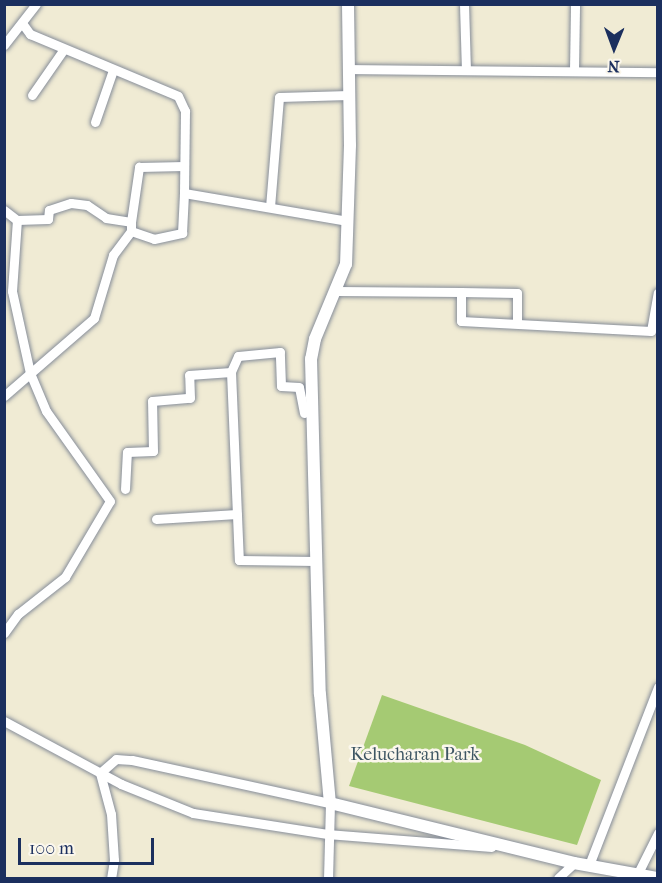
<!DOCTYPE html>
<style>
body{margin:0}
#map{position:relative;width:662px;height:883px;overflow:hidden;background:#f0ebd4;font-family:"IM FELL French Canon",serif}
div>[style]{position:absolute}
.green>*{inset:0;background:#a5ca73}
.roads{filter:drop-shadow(0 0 2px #868d99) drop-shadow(0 0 2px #868d99)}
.minor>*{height:9px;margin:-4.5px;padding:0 4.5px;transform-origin:4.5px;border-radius:4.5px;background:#fff}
.tertiary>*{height:12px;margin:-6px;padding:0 6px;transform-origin:6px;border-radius:6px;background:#fff}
span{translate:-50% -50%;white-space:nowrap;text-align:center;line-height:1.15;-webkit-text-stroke:5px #fbf7ec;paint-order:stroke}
.park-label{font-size:18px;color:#3e5663}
.frame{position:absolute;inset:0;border:6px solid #1b2f5e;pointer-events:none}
.north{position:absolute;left:584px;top:18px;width:60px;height:60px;-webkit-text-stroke:4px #fbf7ec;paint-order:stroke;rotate:181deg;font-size:16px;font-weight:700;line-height:24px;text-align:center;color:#1b2f5e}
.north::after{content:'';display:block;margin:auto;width:21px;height:27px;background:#1b2f5e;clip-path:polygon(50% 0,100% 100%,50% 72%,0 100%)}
.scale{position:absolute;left:18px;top:838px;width:136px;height:27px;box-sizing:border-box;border:3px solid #1b2f5e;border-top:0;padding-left:8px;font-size:18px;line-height:21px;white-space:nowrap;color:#1b2f5e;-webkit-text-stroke:4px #fbf7ec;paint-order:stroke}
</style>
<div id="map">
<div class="green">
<i style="clip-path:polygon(382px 695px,525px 745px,601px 780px,577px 845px,349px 786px)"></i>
</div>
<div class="roads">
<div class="minor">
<i style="left:464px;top:4px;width:66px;rotate:88.3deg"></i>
<i style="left:22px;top:23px;width:14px;rotate:54deg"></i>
<i style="left:30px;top:34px;width:160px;rotate:22.7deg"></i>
<i style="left:178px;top:96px;width:17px;rotate:65deg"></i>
<i style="left:185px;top:111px;width:82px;rotate:90.7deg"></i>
<i style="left:184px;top:193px;width:166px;rotate:9.7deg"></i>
<i style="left:4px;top:45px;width:52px;rotate:-52deg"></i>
<i style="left:348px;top:69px;width:310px;rotate:0.6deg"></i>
<i style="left:574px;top:71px;width:67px;rotate:-89.1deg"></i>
<i style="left:32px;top:95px;width:56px;rotate:-55.2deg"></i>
<i style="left:95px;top:122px;width:55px;rotate:-70.9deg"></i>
<i style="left:270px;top:207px;width:110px;rotate:-85.3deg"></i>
<i style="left:279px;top:97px;width:70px;rotate:-1.6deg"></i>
<i style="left:4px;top:210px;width:16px;rotate:38deg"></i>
<i style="left:131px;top:222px;width:56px;rotate:-81.7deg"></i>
<i style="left:139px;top:167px;width:45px;rotate:-1.3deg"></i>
<i style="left:336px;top:291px;width:125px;rotate:0.5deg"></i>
<i style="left:461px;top:292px;width:29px;rotate:90deg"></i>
<i style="left:461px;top:321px;width:190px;rotate:3deg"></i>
<i style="left:651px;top:331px;width:39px;rotate:-80deg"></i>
<i style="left:461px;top:292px;width:56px;rotate:1deg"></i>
<i style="left:517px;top:293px;width:30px;rotate:90deg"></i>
<i style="left:4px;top:396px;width:119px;rotate:-40.9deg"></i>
<i style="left:94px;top:318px;width:66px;rotate:-73.2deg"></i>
<i style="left:113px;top:255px;width:30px;rotate:-53deg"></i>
<i style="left:131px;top:231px;width:24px;rotate:19deg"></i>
<i style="left:154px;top:239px;width:29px;rotate:-12deg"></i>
<i style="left:182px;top:233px;width:40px;rotate:-87.1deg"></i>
<i style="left:304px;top:413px;width:26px;rotate:-101deg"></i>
<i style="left:299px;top:387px;width:18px;rotate:-177deg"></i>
<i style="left:281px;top:386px;width:34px;rotate:-92deg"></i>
<i style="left:280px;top:352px;width:42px;rotate:174.6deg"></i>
<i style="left:238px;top:356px;width:17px;rotate:114deg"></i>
<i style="left:231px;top:372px;width:188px;rotate:87.6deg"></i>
<i style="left:239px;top:560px;width:77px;rotate:0.7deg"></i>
<i style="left:125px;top:489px;width:37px;rotate:-87deg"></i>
<i style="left:127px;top:452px;width:26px;rotate:-2deg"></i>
<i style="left:153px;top:451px;width:50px;rotate:-91.1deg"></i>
<i style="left:152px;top:401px;width:38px;rotate:-5deg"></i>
<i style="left:190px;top:398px;width:23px;rotate:-92deg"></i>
<i style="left:189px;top:375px;width:42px;rotate:-4.1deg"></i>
<i style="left:156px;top:519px;width:81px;rotate:-3.5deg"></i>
<i style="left:4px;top:633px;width:24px;rotate:-54deg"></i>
<i style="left:18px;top:614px;width:60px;rotate:-38.2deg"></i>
<i style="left:65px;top:577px;width:88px;rotate:-59.4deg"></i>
<i style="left:110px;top:501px;width:110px;rotate:-125.4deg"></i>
<i style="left:46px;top:411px;width:41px;rotate:-112.8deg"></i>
<i style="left:30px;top:373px;width:84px;rotate:-102.4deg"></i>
<i style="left:12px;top:291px;width:71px;rotate:-86deg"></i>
<i style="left:17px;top:220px;width:31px;rotate:-2deg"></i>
<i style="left:48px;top:219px;width:9px;rotate:-84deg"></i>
<i style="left:49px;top:210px;width:23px;rotate:-18deg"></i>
<i style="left:71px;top:203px;width:16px;rotate:7deg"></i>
<i style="left:87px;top:205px;width:23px;rotate:34deg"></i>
<i style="left:106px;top:218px;width:25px;rotate:9deg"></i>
<i style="left:131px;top:222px;width:9px;rotate:90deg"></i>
<i style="left:4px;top:721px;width:133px;rotate:28.3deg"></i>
<i style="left:121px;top:784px;width:78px;rotate:21.9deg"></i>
<i style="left:193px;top:813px;width:136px;rotate:8.9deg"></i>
<i style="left:327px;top:834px;width:165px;rotate:4.5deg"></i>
<i style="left:100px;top:773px;width:21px;rotate:-41deg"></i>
<i style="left:116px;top:759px;width:16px;rotate:4deg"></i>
<i style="left:132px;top:760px;width:203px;rotate:12.3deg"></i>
<i style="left:330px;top:803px;width:75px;rotate:91.5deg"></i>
<i style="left:100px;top:773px;width:42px;rotate:75deg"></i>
<i style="left:111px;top:814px;width:46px;rotate:86.3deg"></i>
<i style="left:114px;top:860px;width:18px;rotate:99deg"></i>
<i style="left:589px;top:865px;width:191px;rotate:-68.8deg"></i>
<i style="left:638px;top:873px;width:45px;rotate:-63.4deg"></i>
<i style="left:558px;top:878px;width:22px;rotate:-43deg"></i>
</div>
<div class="tertiary">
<i style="left:348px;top:4px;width:141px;rotate:89.2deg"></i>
<i style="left:350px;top:145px;width:119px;rotate:91.9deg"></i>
<i style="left:346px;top:264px;width:81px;rotate:112.5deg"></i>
<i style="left:315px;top:339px;width:20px;rotate:101deg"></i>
<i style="left:311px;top:359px;width:335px;rotate:88.5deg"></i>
<i style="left:320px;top:694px;width:109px;rotate:84.8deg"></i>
<i style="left:330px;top:803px;width:251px;rotate:13.8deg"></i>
<i style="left:574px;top:863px;width:84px;rotate:10.2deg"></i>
</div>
</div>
<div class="park-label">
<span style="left:415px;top:755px">Kelucharan Park</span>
</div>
<div class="frame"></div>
<div class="north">N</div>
<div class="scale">100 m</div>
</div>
